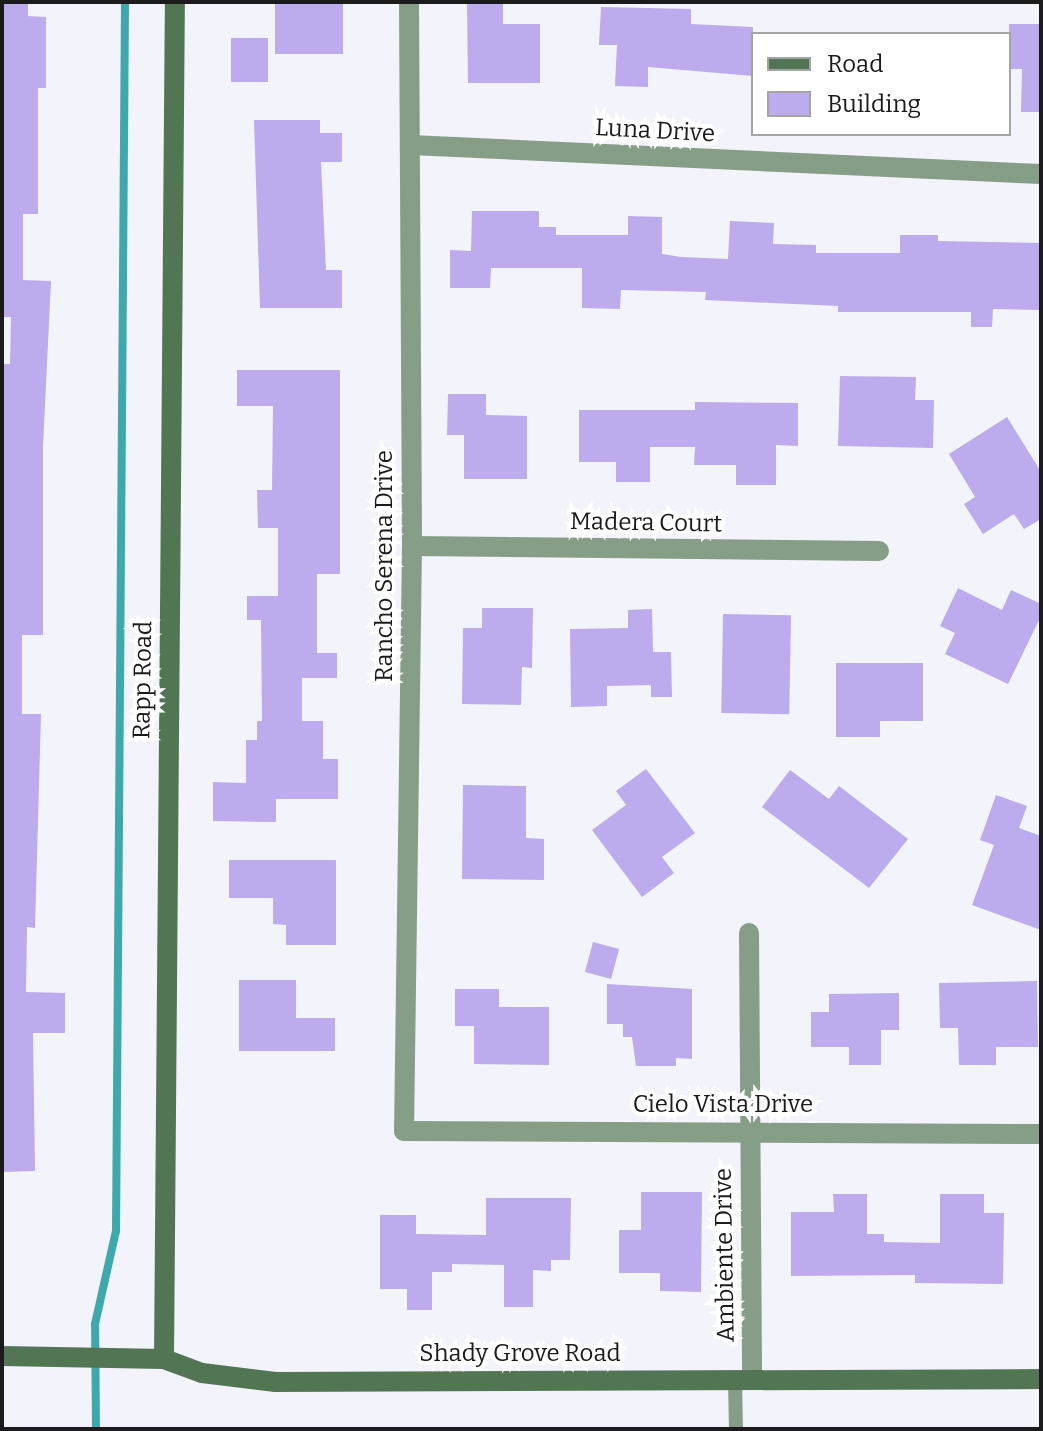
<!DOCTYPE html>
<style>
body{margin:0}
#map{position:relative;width:1043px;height:1431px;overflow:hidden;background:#f3f3fb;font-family:Bitter,serif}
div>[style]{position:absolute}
.stream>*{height:8px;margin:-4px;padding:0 4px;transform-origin:4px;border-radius:4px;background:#3fa8ab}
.building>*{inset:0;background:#bcabed;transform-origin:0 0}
.lane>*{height:14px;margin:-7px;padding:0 7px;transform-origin:7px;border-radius:7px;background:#869e87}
.street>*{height:20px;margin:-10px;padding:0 10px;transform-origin:10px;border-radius:10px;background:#869e87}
.secondary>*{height:20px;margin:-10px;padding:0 10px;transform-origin:10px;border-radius:10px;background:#527554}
span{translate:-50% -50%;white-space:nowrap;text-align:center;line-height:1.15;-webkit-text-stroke:8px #fff;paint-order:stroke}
.street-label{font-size:24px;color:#1b1b1e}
.frame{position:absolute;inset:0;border:4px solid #1b1b1e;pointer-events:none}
.legend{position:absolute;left:751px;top:32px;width:260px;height:104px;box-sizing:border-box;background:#fff;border:2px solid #a4a4a5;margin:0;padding:10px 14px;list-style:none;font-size:24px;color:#1b1b1e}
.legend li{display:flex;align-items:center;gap:16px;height:40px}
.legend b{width:40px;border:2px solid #a4a4a5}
</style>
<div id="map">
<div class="stream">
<i style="left:96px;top:1429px;width:105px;rotate:-90.5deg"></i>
<i style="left:95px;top:1324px;width:95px;rotate:-77.3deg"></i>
<i style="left:116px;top:1231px;width:1229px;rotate:-89.58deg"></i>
</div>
<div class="building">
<i style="clip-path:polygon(2px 2px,28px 2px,28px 16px,46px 17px,46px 88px,38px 88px,38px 214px,23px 214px,23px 280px,51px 281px,43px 446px,43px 635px,22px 635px,22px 714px,41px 714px,35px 928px,27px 927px,26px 992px,65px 993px,65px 1033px,33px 1033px,35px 1171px,2px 1172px,2px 364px,10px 364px,11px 317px,2px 317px)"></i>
<i style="left:275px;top:2px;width:68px;height:52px"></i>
<i style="clip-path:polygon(467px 2px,503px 2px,503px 24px,540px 24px,540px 83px,468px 83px)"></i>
<i style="clip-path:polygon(601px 7px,691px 9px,691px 24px,753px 27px,753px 76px,648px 67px,648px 87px,615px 86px,617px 45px,599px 45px)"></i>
<i style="clip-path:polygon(1009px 24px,1041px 24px,1041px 112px,1021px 112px,1022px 69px,1009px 69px)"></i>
<i style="left:231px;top:38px;width:37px;height:44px"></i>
<i style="clip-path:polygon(254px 120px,320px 120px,320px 133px,342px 133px,342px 162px,321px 162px,326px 270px,342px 270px,342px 308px,260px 308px)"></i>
<i style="clip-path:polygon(472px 211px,539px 211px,539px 227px,556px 227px,556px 235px,628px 235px,628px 216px,662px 217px,662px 254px,681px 257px,728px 259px,730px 221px,774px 223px,773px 244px,816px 245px,816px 253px,900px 253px,900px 235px,938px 235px,938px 241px,1041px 243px,1041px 310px,993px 309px,992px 327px,971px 327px,971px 312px,838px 312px,838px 306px,705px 300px,706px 292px,621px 290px,620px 309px,582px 308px,582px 268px,491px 268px,490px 288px,450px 288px,450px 250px,471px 251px)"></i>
<i style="clip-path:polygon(237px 370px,340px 370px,340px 574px,317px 574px,317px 653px,337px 653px,337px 678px,302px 678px,302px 721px,323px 721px,323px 759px,338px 759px,338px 799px,276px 799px,276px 822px,213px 821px,213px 782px,246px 783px,246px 740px,257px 740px,257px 721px,262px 721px,261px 620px,247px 620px,247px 596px,278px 596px,278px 528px,258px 528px,257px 490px,272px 490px,273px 406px,237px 406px)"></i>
<i style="clip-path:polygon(840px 376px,916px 377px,915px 400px,934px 400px,933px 448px,838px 446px)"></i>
<i style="clip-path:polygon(448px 394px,486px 394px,486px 415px,527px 416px,527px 479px,464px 479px,464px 435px,447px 435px)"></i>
<i style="clip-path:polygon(695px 402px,798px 403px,798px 446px,776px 445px,776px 485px,736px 485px,736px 465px,694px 465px,695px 447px,650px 447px,650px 482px,616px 482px,616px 462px,579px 462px,579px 410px,695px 410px)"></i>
<i style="clip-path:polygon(1007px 417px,1041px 472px,1041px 519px,1024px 529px,1014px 514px,983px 534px,964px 504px,975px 497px,949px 454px)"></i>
<i style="clip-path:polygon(958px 588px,1002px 610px,1011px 590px,1041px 604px,1041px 616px,1008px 684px,945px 654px,955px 633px,940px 626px)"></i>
<i style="clip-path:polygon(482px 608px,533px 608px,532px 668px,522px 667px,521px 705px,462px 704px,463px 628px,482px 628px)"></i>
<i style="clip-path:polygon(652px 609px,653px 652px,671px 652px,672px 697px,651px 697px,651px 685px,607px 686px,607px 706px,571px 707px,570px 629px,628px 628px,628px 610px)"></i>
<i style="left:723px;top:614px;width:68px;height:99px;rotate:1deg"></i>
<i style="clip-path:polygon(836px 663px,923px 663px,923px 721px,880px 721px,880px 737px,836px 737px)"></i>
<i style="clip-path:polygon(646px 769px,695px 833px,662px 857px,674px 873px,642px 897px,592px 830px,626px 805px,616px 791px)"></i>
<i style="clip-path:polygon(790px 770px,829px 799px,839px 786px,908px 839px,869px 888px,762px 807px)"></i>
<i style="clip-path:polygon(463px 785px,526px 786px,526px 838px,544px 839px,544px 880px,462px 879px)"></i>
<i style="clip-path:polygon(996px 795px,1027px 806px,1019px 828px,1041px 836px,1041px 930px,972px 905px,994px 845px,980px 840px)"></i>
<i style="clip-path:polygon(229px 860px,336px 860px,336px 945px,286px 945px,286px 925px,273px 924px,273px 898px,229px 898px)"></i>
<i style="left:593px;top:942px;width:27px;height:31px;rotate:15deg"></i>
<i style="clip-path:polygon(239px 980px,296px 980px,296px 1018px,335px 1018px,335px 1051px,239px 1051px)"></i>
<i style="clip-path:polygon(1037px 981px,1038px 1047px,996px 1047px,996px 1065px,959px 1065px,958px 1028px,940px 1028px,939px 983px)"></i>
<i style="clip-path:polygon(607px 984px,692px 989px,692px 1059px,676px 1058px,676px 1066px,636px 1066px,632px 1037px,623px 1037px,623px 1024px,607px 1024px)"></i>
<i style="clip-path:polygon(455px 989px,499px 989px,499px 1007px,549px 1007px,549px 1065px,474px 1064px,474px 1026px,455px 1026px)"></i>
<i style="clip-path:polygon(899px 993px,899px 1030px,881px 1030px,881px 1065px,849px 1065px,849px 1047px,811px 1047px,811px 1012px,829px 1012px,829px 994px)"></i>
<i style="clip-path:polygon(641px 1192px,702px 1192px,701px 1292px,660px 1291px,660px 1273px,619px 1273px,619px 1230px,641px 1230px)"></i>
<i style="clip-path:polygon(833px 1194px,867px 1194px,867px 1234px,884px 1234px,884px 1242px,940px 1243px,940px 1194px,984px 1194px,984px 1213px,1004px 1213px,1003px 1284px,915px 1283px,915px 1275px,791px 1276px,791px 1212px,834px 1212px)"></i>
<i style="clip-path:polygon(486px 1198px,571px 1198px,570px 1260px,551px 1260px,551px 1271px,533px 1270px,533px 1307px,504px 1307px,504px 1265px,452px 1264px,452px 1272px,432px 1272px,432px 1310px,407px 1310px,407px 1289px,380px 1289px,380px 1215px,416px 1215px,416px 1234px,486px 1235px)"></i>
</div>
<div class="lane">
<i style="left:735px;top:1379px;width:50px;rotate:88.9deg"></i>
</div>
<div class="street">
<i style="left:409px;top:2px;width:544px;rotate:89.68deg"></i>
<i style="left:412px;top:546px;width:585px;rotate:90.78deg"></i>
<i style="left:404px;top:1131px;width:637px;rotate:0.27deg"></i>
<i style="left:411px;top:145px;width:631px;rotate:2.64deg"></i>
<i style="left:412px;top:546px;width:467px;rotate:0.6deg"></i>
<i style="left:749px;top:933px;width:446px;rotate:89.6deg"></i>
</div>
<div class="secondary">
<i style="left:2px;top:1356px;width:162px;rotate:1.1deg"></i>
<i style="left:164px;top:1359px;width:40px;rotate:20.2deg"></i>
<i style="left:202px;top:1373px;width:74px;rotate:7deg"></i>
<i style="left:275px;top:1382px;width:766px;rotate:-0.22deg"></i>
<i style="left:164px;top:1359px;width:1357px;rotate:-89.54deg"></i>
</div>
<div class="street-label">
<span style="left:655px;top:131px;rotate:3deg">Luna Drive</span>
<span style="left:646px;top:523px;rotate:1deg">Madera Court</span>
<span style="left:385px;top:566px;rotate:-90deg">Rancho Serena Drive</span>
<span style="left:143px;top:680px;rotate:-89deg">Rapp Road</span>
<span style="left:723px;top:1105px">Cielo Vista Drive</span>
<span style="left:725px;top:1255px;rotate:-91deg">Ambiente Drive</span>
<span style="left:520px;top:1354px">Shady Grove Road</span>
</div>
<div class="frame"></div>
<ul class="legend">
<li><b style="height:10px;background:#527554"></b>Road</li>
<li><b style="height:22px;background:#bcabed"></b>Building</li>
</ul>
</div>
